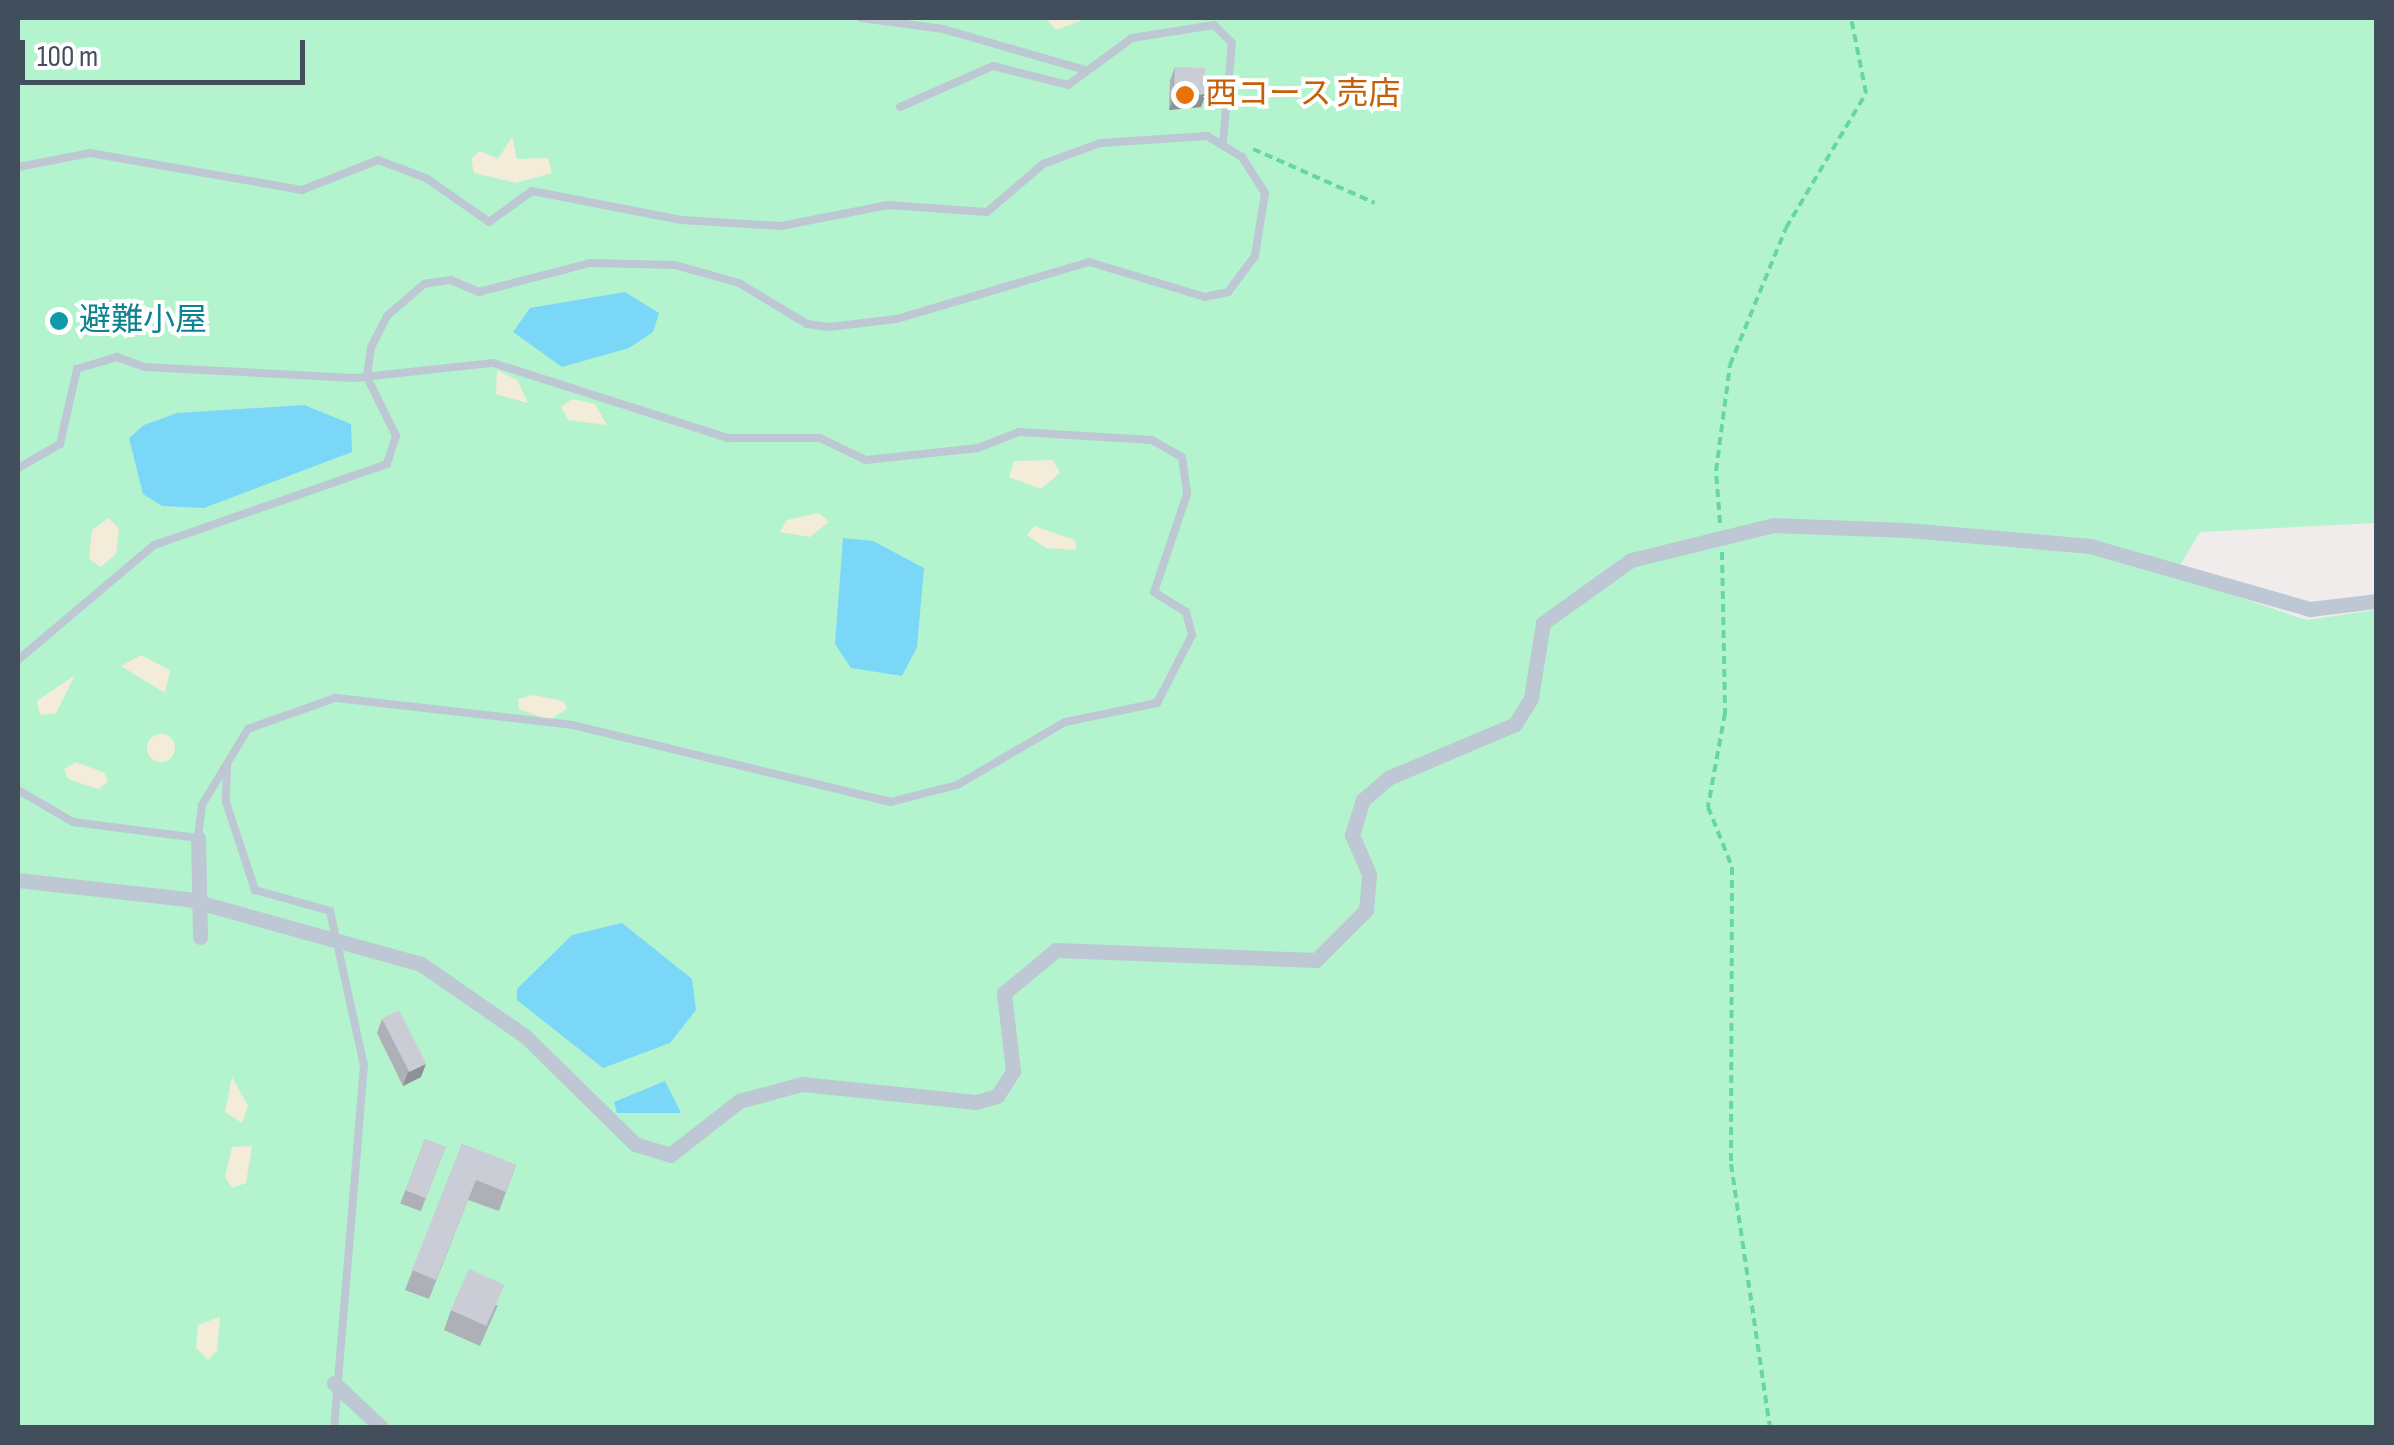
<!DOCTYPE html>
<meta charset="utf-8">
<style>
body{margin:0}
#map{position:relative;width:2394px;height:1445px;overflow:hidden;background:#efeceb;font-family:"Sofia Sans Condensed","Noto Sans JP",sans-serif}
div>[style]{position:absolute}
.green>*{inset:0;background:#b3f4cf}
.sand>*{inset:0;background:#f3ecd9}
.round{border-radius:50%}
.water>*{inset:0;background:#7ad7f7}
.path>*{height:4px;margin-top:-2px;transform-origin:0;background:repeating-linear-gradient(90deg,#67d6a4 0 8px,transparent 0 13px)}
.lane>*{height:8px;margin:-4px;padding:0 4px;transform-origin:4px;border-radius:4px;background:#bdc8d4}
.street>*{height:15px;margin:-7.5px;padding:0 7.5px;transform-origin:7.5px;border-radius:7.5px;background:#bdc8d4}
.street-bridge>*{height:15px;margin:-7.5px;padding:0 7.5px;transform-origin:7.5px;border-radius:7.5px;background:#bdc8d4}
.wall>*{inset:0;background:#aeb0b7;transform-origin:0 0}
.shaded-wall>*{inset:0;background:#8d9095}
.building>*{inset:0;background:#cacdd5;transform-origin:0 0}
.dots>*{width:28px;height:28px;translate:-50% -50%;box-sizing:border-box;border:5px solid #fff;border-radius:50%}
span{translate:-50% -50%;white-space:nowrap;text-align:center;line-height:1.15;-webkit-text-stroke:8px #fff;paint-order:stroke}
.food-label{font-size:32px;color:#c56008}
.left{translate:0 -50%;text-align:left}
.culture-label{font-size:32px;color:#0d838f}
.frame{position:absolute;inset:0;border:20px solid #424e5c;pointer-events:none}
.scale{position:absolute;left:20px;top:40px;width:285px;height:45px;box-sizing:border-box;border:5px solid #424e5c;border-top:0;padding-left:12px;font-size:30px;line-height:35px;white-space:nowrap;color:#424e5c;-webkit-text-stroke:8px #fff;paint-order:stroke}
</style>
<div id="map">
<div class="green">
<i style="clip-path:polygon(18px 18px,2376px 18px,2376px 523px,2200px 532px,2174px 575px,2306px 620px,2376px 610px,2376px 1427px,18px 1427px)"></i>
</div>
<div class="sand">
<i style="clip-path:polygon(1045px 18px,1080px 18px,1080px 21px,1056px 30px)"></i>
<i style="clip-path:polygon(512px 137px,517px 159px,548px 158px,552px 173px,516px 183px,474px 173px,471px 159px,480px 151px,498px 159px)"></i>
<i style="clip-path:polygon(497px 370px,517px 380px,528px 403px,496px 394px)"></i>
<i style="clip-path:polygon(572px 399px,595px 404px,607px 425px,568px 420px,561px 407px)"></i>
<i style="clip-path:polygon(1053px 460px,1060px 473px,1041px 489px,1009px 477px,1014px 461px)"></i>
<i style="clip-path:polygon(819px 513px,829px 522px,810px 537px,780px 532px,787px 520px)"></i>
<i style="clip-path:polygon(109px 518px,119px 529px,116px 554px,101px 567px,89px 559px,92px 530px)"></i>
<i style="clip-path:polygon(1034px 526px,1075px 540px,1076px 550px,1046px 548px,1027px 535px)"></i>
<i style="clip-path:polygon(141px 655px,170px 670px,165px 693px,121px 666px)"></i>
<i style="clip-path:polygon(75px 675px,56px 713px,40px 715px,37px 701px)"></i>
<i style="clip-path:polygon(533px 695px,563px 701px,567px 709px,549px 720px,519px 709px,518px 699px)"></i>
<i class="round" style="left:147px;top:734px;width:28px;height:28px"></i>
<i style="clip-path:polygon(76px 762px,105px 773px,108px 782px,98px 789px,68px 779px,64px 769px)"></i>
<i style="clip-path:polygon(232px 1077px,248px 1106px,242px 1123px,225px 1112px)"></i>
<i style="clip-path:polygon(252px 1146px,246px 1183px,232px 1188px,225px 1177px,232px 1147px)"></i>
<i style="clip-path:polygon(220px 1317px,217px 1351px,208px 1360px,196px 1348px,198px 1325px)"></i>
</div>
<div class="water">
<i style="clip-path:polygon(625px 292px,659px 313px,653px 332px,629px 348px,562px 367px,513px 332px,530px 308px)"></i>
<i style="clip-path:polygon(304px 405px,351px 424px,352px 452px,204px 508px,162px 506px,143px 494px,129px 438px,144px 425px,177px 413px)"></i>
<i style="clip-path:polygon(843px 538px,873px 541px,924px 568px,917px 647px,902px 676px,851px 668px,835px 644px)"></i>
<i style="clip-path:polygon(622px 923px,692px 979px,696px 1010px,670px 1043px,603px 1068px,517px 1000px,517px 989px,572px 935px)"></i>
<i style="clip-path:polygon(665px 1081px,681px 1113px,617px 1113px,614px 1102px)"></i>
</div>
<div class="path">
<i style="left:1253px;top:149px;width:133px;rotate:23.9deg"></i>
<i style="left:1720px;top:523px;width:52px;rotate:-94.4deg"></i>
<i style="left:1716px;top:471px;width:107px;rotate:-82.5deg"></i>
<i style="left:1730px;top:365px;width:148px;rotate:-67.8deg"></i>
<i style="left:1786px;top:228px;width:157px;rotate:-59.3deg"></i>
<i style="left:1866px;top:93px;width:76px;rotate:-101.3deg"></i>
<i style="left:1722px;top:552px;width:161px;rotate:88.9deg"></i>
<i style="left:1725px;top:713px;width:96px;rotate:100.3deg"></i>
<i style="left:1708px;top:807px;width:65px;rotate:68.2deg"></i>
<i style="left:1732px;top:867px;width:297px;rotate:90.2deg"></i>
<i style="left:1731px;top:1164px;width:267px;rotate:81.6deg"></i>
</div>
<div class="lane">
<i style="left:861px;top:18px;width:83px;rotate:7.6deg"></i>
<i style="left:943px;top:29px;width:145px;rotate:16.1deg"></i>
<i style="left:900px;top:107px;width:102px;rotate:-23.8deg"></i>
<i style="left:993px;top:66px;width:77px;rotate:14.2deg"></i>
<i style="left:1068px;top:85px;width:79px;rotate:-36.3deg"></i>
<i style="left:1132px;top:38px;width:83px;rotate:-9deg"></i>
<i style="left:1214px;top:25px;width:25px;rotate:45deg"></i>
<i style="left:1232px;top:43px;width:98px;rotate:95.2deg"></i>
<i style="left:18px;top:167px;width:73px;rotate:-11deg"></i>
<i style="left:90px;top:153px;width:215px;rotate:9.9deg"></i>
<i style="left:302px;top:190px;width:82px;rotate:-21.5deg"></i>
<i style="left:378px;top:160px;width:51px;rotate:20.6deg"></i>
<i style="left:426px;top:178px;width:77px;rotate:34.9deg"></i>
<i style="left:489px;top:222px;width:53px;rotate:-35.8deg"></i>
<i style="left:532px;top:191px;width:152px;rotate:11deg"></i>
<i style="left:681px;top:220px;width:100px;rotate:3.4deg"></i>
<i style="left:781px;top:226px;width:109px;rotate:-11.1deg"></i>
<i style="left:888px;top:205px;width:99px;rotate:4deg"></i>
<i style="left:987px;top:212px;width:74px;rotate:-40.6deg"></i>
<i style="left:1043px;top:164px;width:61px;rotate:-20.2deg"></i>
<i style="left:1100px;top:143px;width:107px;rotate:-3.7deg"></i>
<i style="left:1207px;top:136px;width:41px;rotate:31deg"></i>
<i style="left:1242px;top:157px;width:43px;rotate:57.4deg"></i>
<i style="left:1265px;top:193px;width:64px;rotate:99deg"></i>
<i style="left:1255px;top:256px;width:45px;rotate:126.9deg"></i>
<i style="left:1228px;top:292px;width:24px;rotate:168deg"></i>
<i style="left:1205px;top:297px;width:121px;rotate:-163.2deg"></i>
<i style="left:1089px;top:262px;width:201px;rotate:163.5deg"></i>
<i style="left:896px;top:319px;width:67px;rotate:173.2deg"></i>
<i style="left:829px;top:327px;width:22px;rotate:-172deg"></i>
<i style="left:807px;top:324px;width:79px;rotate:-148.9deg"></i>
<i style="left:739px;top:283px;width:66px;rotate:-164.3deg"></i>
<i style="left:675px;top:265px;width:85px;rotate:-178.7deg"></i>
<i style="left:590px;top:263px;width:115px;rotate:165.4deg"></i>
<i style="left:479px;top:292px;width:30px;rotate:-157deg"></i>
<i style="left:451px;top:280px;width:27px;rotate:172deg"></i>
<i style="left:424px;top:284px;width:49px;rotate:139.1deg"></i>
<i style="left:387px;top:316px;width:35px;rotate:117deg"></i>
<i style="left:371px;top:347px;width:30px;rotate:98deg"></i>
<i style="left:367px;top:377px;width:66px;rotate:63.8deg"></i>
<i style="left:396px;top:436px;width:29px;rotate:108deg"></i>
<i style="left:387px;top:464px;width:247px;rotate:160.8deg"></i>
<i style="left:154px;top:545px;width:178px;rotate:139.8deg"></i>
<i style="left:18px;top:468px;width:48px;rotate:-29.7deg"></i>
<i style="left:60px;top:444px;width:77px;rotate:-77.2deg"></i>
<i style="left:77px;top:369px;width:42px;rotate:-16.7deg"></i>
<i style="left:117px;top:357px;width:30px;rotate:20deg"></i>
<i style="left:145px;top:367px;width:209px;rotate:3deg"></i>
<i style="left:354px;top:378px;width:140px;rotate:-6.2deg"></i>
<i style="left:493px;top:363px;width:247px;rotate:17.7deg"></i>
<i style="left:728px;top:438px;width:92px"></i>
<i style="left:820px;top:438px;width:51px;rotate:25.6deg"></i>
<i style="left:866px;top:460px;width:113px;rotate:-6.1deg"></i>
<i style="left:978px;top:448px;width:44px;rotate:-21.3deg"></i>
<i style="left:1019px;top:432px;width:133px;rotate:3.4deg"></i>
<i style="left:1152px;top:440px;width:34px;rotate:30deg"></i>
<i style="left:1182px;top:457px;width:37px;rotate:82deg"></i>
<i style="left:1187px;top:494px;width:103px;rotate:108.6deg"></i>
<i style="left:1154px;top:592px;width:38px;rotate:32deg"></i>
<i style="left:1186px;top:612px;width:24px;rotate:75deg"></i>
<i style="left:1192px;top:635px;width:76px;rotate:117.2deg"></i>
<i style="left:1157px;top:703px;width:94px;rotate:168.3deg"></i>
<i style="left:1065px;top:722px;width:125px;rotate:149.7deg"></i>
<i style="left:957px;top:785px;width:68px;rotate:165.6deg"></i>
<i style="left:891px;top:802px;width:327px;rotate:-166.4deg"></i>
<i style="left:573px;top:725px;width:240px;rotate:-173.5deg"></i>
<i style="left:335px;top:698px;width:92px;rotate:160.4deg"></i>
<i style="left:248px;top:729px;width:89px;rotate:121.2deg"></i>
<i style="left:202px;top:805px;width:33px;rotate:97deg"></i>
<i style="left:198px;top:838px;width:126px;rotate:-172.7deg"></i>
<i style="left:73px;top:822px;width:64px;rotate:-149.8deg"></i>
<i style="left:227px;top:766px;width:36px;rotate:92deg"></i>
<i style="left:226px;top:802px;width:93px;rotate:71.8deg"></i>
<i style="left:255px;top:890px;width:78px;rotate:15.6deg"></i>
<i style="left:330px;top:911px;width:158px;rotate:77.6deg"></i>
<i style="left:364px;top:1065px;width:364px;rotate:94.7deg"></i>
</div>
<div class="street">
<i style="left:18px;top:880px;width:170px;rotate:6.4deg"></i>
<i style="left:187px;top:899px;width:243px;rotate:15.5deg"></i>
<i style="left:421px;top:964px;width:126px;rotate:34.7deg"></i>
<i style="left:525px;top:1036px;width:154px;rotate:44.5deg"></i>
<i style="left:635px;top:1144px;width:37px;rotate:17deg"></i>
<i style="left:670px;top:1155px;width:88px;rotate:-38deg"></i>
<i style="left:739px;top:1101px;width:65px;rotate:-15.1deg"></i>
<i style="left:802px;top:1084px;width:175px;rotate:5.9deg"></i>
<i style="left:976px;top:1102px;width:22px;rotate:-16deg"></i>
<i style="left:997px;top:1096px;width:30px;rotate:-57deg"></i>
<i style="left:1013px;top:1071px;width:79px;rotate:-96.6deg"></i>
<i style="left:1004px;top:993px;width:67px;rotate:-39.6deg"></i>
<i style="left:1056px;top:950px;width:260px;rotate:2.2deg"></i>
<i style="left:1316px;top:960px;width:71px;rotate:-45deg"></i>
<i style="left:1366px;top:910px;width:36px;rotate:-85deg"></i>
<i style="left:1369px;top:874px;width:43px;rotate:-113.6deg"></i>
<i style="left:1352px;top:835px;width:37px;rotate:-73deg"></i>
<i style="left:1363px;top:800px;width:33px;rotate:-41deg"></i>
<i style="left:1388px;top:778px;width:138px;rotate:-23deg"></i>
<i style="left:1515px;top:724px;width:31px;rotate:-58deg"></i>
<i style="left:1531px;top:698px;width:76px;rotate:-80.9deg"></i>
<i style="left:1543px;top:623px;width:108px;rotate:-35.6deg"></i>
<i style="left:1631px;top:560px;width:146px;rotate:-13.8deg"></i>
<i style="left:1773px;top:525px;width:134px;rotate:2.1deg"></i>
<i style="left:1907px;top:530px;width:184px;rotate:5deg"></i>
<i style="left:2090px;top:546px;width:229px;rotate:16deg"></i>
<i style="left:2310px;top:609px;width:66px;rotate:-6.9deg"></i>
<i style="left:334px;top:1383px;width:66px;rotate:43.2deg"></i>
</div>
<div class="street-bridge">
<i style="left:198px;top:838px;width:99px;rotate:88.8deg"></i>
</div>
<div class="wall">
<i style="clip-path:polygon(1175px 67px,1201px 107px,1169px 110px,1170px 80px)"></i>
<i style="clip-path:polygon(382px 1019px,421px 1077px,403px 1086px,377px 1033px)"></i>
<i style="left:425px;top:1139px;width:22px;height:69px;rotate:21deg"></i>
<i style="clip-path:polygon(462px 1144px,516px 1165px,499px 1211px,468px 1200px,429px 1299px,405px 1290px)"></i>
<i style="clip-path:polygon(498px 1305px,480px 1346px,444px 1330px,451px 1310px)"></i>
</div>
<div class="shaded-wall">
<i style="clip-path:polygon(1206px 94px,1201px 107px,1169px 110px,1174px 96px)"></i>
<i style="clip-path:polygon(426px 1064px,421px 1077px,403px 1086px,408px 1072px)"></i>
</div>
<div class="building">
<i style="clip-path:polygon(1175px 67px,1205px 68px,1206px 94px,1174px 96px)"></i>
<i style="left:399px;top:1010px;width:60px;height:19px;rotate:63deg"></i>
<i style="left:425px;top:1139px;width:22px;height:55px;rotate:21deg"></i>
<i style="clip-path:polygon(462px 1144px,516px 1165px,506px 1192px,476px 1180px,436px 1280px,412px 1270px)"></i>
<i style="left:469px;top:1269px;width:39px;height:45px;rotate:24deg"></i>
</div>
<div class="dots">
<i style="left:1185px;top:95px;background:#e8710a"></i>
<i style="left:59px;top:321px;background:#0f9aa8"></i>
</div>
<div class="food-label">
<span class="left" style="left:1205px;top:95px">西コース 売店</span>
</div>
<div class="culture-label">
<span class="left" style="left:79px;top:321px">避難小屋</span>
</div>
<div class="frame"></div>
<div class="scale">100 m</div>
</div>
